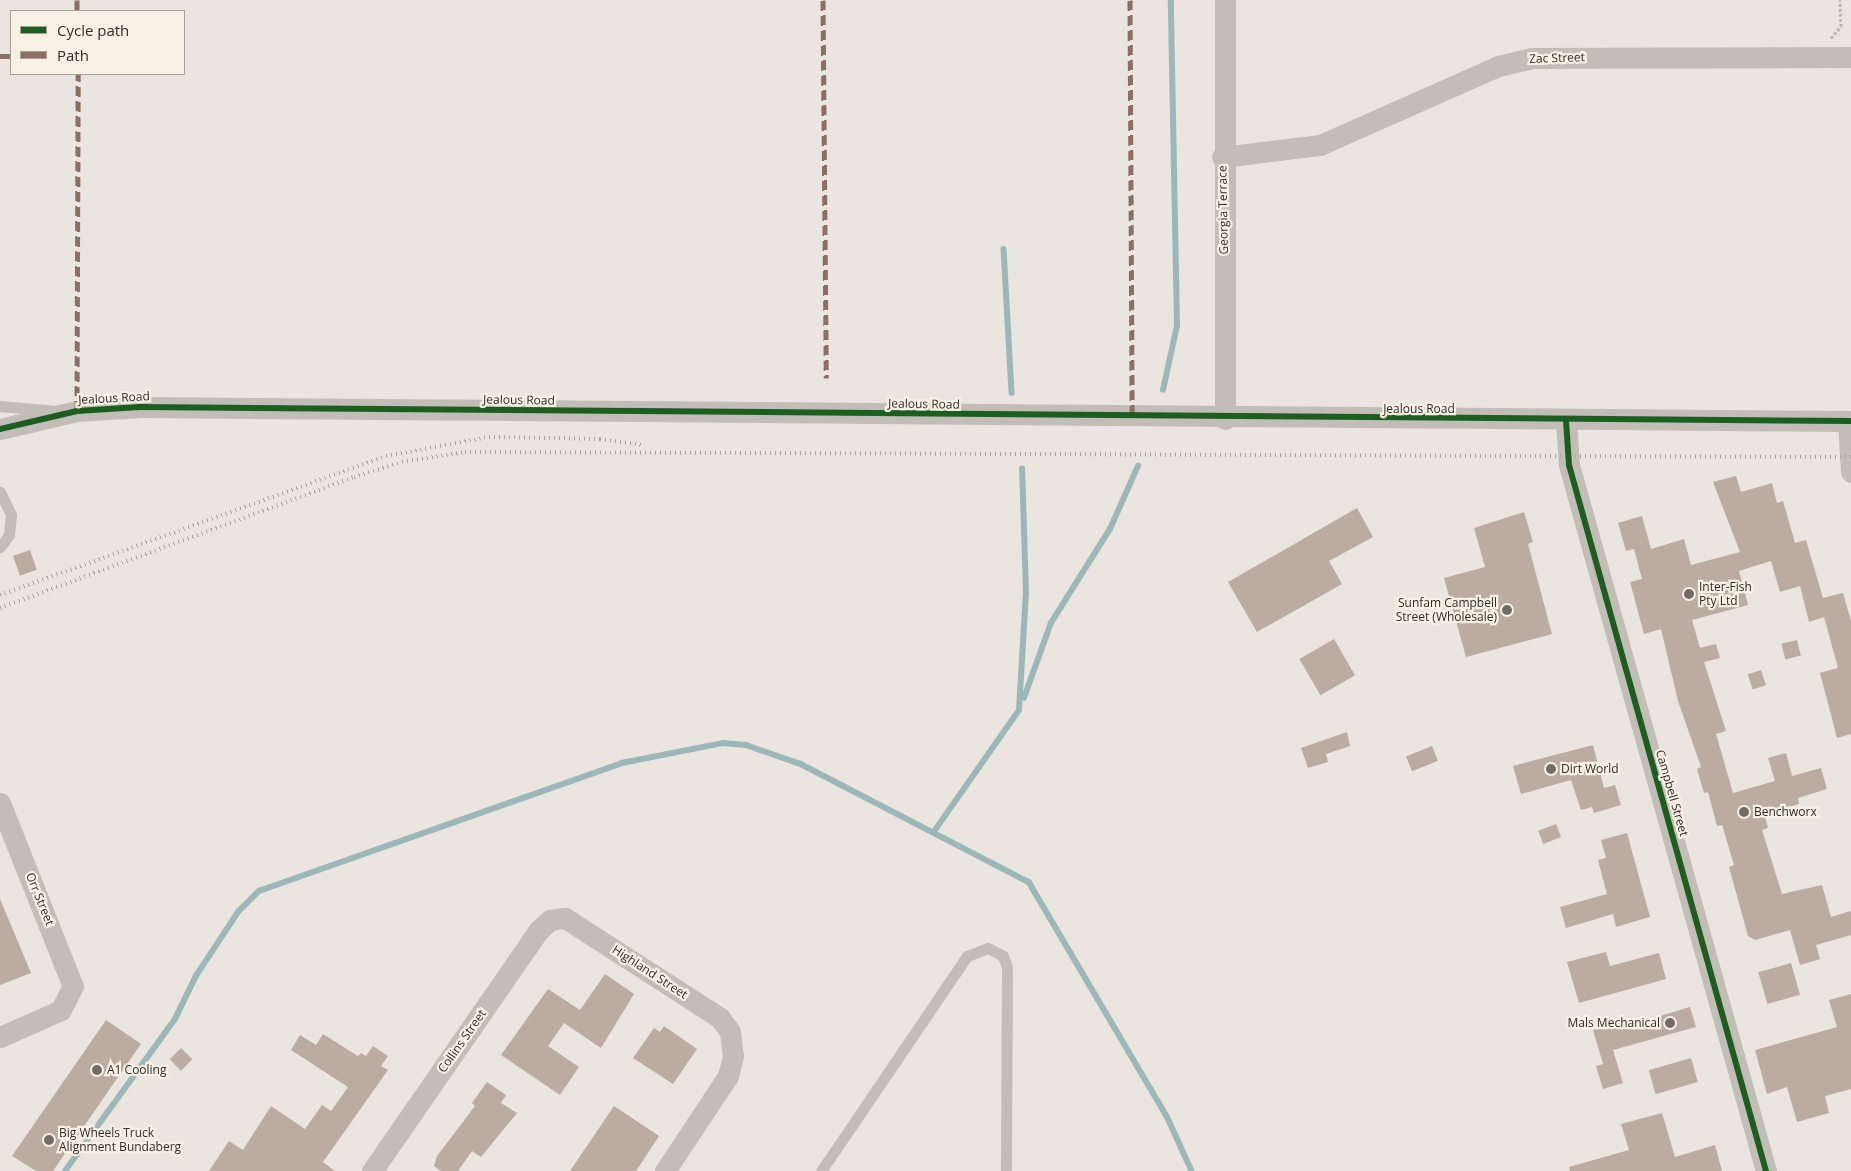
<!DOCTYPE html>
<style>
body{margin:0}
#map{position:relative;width:1851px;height:1171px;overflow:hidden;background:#eae5de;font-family:"Open Sans",sans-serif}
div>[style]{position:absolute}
.stream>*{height:5.5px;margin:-2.75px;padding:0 2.75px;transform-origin:2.75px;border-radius:2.75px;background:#9cb7b9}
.building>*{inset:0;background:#bcaba1;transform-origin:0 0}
.path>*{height:3px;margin-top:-1.5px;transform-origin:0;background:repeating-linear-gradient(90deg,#bbb5af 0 2.5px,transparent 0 5px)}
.service>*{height:11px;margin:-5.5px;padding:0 5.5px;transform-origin:5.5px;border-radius:5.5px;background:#c2bdb7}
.minor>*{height:21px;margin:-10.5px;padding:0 10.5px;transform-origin:10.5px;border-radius:10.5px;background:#c2bdb7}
.rail>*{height:4px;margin-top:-2px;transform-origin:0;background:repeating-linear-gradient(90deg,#aaa6a1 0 1px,transparent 0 5px)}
.quiet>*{height:5px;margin-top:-2.5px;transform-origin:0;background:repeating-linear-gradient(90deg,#8d6e63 0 10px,transparent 0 15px)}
.cycleway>*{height:6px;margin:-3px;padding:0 3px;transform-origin:3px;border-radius:3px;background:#1b5e20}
.dots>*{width:14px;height:14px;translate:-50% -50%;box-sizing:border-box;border:2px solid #f7f0e4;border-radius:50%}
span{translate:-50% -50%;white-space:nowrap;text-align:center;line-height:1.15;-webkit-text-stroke:4.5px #f7f0e4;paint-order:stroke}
.street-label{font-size:12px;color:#322b26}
.poi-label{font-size:12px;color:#322b26}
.left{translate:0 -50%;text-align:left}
.right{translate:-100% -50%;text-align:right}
.legend{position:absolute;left:10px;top:10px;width:175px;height:65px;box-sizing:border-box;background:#f7f0e4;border:1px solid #a8a198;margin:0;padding:6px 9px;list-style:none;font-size:15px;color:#322b26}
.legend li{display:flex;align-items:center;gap:10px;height:25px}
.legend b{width:25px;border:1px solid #a8a198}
</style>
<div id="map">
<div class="stream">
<i style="left:1004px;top:249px;width:144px;rotate:86.8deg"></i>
<i style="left:1163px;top:390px;width:66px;rotate:-77.7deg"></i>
<i style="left:1177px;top:326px;width:326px;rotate:-91.1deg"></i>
<i style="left:1024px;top:698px;width:80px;rotate:-70.2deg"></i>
<i style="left:1051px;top:623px;width:111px;rotate:-57.9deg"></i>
<i style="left:1110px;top:529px;width:69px;rotate:-66deg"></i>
<i style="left:933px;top:833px;width:150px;rotate:-55deg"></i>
<i style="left:1019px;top:710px;width:117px;rotate:-86.6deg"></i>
<i style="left:1026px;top:593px;width:124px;rotate:-91.8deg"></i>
<i style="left:65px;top:1171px;width:188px;rotate:-54.1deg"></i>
<i style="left:175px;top:1019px;width:48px;rotate:-64deg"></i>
<i style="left:196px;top:976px;width:77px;rotate:-56.7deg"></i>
<i style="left:238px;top:912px;width:30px;rotate:-45deg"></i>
<i style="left:259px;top:891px;width:385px;rotate:-19.4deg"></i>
<i style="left:622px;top:763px;width:103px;rotate:-11.2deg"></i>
<i style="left:723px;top:743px;width:23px;rotate:5deg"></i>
<i style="left:746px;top:745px;width:58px;rotate:19.1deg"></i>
<i style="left:801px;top:764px;width:257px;rotate:27.4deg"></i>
<i style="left:1029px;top:882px;width:272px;rotate:59.5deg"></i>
<i style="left:1167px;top:1116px;width:60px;rotate:65.6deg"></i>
</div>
<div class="building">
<i style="clip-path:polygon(1736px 476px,1741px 492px,1772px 483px,1777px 503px,1783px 501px,1795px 543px,1806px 540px,1823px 598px,1843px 593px,1851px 621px,1851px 734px,1837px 738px,1820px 673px,1838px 668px,1824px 617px,1809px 622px,1800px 586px,1780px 592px,1771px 561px,1739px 571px,1748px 605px,1692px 620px,1700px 648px,1716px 644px,1720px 658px,1704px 662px,1726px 731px,1716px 734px,1733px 793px,1775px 781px,1768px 758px,1786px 753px,1792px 776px,1821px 768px,1827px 789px,1798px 798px,1799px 804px,1764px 813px,1768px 828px,1762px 830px,1782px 894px,1822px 885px,1831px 917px,1851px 911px,1851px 935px,1816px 945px,1820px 959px,1800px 965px,1790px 930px,1755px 940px,1748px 936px,1729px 867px,1734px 865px,1722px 825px,1717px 826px,1708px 792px,1704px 793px,1697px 769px,1701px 767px,1678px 701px,1661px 629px,1644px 634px,1630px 582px,1642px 579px,1634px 549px,1626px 551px,1618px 523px,1642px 516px,1651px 549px,1684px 539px,1691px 565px,1740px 552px,1713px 482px)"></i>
<i style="clip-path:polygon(1357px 508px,1373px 537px,1329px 561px,1342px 584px,1257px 632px,1228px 582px)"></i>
<i style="clip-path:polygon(1524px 512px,1533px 542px,1528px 544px,1552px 634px,1466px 657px,1444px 578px,1485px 567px,1474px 528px)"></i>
<i style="left:30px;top:550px;width:21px;height:18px;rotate:71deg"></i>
<i style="left:1334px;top:639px;width:42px;height:40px;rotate:60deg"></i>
<i style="left:1797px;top:640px;width:16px;height:16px;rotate:76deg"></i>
<i style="left:1761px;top:670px;width:16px;height:14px;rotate:72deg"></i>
<i style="clip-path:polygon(1347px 732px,1350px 746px,1326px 754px,1328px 762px,1308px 768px,1301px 748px)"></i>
<i style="clip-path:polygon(1593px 745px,1604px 788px,1615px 785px,1621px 805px,1594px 813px,1592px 807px,1581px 810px,1571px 780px,1521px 794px,1513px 766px)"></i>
<i style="left:1432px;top:746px;width:16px;height:28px;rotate:68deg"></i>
<i style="left:1556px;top:824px;width:14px;height:19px;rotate:69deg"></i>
<i style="clip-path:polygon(1627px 833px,1650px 917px,1616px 927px,1613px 914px,1566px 928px,1560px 907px,1607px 894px,1598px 860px,1606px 858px,1601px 840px)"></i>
<i style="clip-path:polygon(0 899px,31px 973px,0 985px)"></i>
<i style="clip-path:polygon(1606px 952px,1610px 966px,1659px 953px,1666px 979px,1579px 1003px,1567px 962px)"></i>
<i style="left:1791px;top:963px;width:33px;height:34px;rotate:74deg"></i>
<i style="clip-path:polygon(605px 974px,634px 994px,601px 1048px,564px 1023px,548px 1046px,579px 1067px,560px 1095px,501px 1055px,548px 989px,580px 1010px)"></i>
<i style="clip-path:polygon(1851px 994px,1851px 1089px,1825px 1096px,1829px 1113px,1797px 1122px,1787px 1087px,1767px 1094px,1755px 1050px,1837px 1027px,1829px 1000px)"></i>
<i style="clip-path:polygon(1690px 1007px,1696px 1027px,1613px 1050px,1623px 1083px,1603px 1089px,1596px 1066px,1603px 1064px,1593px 1030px,1625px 1021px,1627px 1026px)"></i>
<i style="clip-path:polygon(106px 1020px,141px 1044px,53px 1171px,36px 1171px,12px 1156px)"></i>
<i style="clip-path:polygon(664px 1026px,697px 1049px,673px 1084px,633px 1058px,654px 1028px,660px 1032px)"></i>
<i style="clip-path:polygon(323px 1034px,358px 1056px,361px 1053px,366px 1056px,373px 1046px,388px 1056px,381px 1066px,388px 1070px,323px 1162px,335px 1171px,209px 1171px,229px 1141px,243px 1150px,271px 1106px,305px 1129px,322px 1105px,331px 1111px,348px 1087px,291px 1050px,300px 1035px,316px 1045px)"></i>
<i style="left:181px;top:1048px;width:16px;height:16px;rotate:45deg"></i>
<i style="left:1691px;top:1058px;width:25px;height:44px;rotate:74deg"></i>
<i style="clip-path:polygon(487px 1082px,506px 1095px,501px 1103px,517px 1113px,481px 1157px,472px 1151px,458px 1171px,441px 1171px,434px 1166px,437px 1156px,475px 1106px,472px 1103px)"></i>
<i style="clip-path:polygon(614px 1106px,659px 1136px,636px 1171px,570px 1171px)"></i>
<i style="clip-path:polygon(1662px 1113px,1675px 1157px,1715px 1145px,1722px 1171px,1570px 1171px,1569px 1167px,1629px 1150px,1621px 1124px)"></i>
</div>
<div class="path">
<i style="left:1831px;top:38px;width:16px;rotate:-50deg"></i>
<i style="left:1841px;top:26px;width:26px;rotate:-92deg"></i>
</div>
<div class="service">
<i style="left:0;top:406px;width:55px;rotate:5.2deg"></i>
<i style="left:0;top:492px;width:25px;rotate:64deg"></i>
<i style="left:11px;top:515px;width:20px;rotate:96deg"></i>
<i style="left:9px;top:535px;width:15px;rotate:127deg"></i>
<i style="left:821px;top:1171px;width:260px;rotate:-55.8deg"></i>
<i style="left:967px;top:956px;width:22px;rotate:-21deg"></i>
<i style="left:988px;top:948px;width:17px;rotate:28deg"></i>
<i style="left:1003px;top:956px;width:12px;rotate:70deg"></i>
<i style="left:1007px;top:967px;width:204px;rotate:90.3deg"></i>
</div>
<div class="minor">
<i style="left:1222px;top:157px;width:99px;rotate:-7deg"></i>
<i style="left:1320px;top:145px;width:195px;rotate:-23.9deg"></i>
<i style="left:1498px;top:66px;width:35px;rotate:-13deg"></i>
<i style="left:1532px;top:58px;width:319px;rotate:-0.2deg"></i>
<i style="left:1225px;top:419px;width:419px;rotate:-90deg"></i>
<i style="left:1566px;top:420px;width:45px;rotate:86.2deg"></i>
<i style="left:1569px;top:465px;width:733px;rotate:74.41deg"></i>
<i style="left:1848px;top:421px;width:51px;rotate:86.6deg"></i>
<i style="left:0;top:429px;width:79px;rotate:-13.2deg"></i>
<i style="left:77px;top:411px;width:63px;rotate:-3.6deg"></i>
<i style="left:140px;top:407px;width:1711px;rotate:0.47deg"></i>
<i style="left:0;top:803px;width:197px;rotate:68.3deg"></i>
<i style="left:73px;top:986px;width:27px;rotate:117deg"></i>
<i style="left:61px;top:1010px;width:67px;rotate:156.1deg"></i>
<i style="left:372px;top:1171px;width:292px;rotate:-55.3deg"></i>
<i style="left:538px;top:931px;width:16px;rotate:-43deg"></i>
<i style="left:550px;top:920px;width:15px;rotate:-8deg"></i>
<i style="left:565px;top:918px;width:184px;rotate:32.8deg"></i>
<i style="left:720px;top:1018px;width:17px;rotate:54deg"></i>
<i style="left:730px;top:1032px;width:24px;rotate:83deg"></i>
<i style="left:733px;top:1056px;width:21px;rotate:104deg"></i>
<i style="left:728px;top:1076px;width:114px;rotate:123.6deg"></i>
</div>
<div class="rail">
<i style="left:0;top:595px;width:410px;rotate:-19.8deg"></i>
<i style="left:386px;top:456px;width:105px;rotate:-10.5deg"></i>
<i style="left:489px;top:437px;width:111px;rotate:1deg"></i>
<i style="left:600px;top:439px;width:43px;rotate:7.9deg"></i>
<i style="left:0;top:608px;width:377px;rotate:-20.3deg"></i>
<i style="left:354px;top:477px;width:50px;rotate:-17.4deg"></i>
<i style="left:402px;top:462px;width:64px;rotate:-9deg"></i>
<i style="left:465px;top:452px;width:1386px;rotate:0.21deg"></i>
</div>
<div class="quiet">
<i style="left:77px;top:0;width:11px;rotate:90deg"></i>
<i style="left:823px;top:0;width:378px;rotate:89.5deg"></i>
<i style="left:1130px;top:0;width:417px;rotate:89.7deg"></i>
<i style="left:0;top:56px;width:11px"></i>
<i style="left:77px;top:411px;width:337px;rotate:-89.8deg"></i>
</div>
<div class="cycleway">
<i style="left:1566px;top:420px;width:45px;rotate:86.2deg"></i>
<i style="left:1569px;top:465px;width:733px;rotate:74.41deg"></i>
<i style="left:0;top:429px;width:79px;rotate:-13.2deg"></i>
<i style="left:77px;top:411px;width:63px;rotate:-3.6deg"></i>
<i style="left:140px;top:407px;width:1711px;rotate:0.47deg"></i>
</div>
<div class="dots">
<i style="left:1689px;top:594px;background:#726c66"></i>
<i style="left:1507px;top:610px;background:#726c66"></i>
<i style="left:1551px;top:769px;background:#726c66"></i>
<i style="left:1744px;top:812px;background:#726c66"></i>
<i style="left:1670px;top:1023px;background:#726c66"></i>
<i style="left:97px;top:1070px;background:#726c66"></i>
<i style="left:49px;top:1140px;background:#726c66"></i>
</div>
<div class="street-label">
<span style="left:1557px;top:58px;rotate:-2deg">Zac Street</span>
<span style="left:1223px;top:210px;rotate:-91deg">Georgia Terrace</span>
<span style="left:114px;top:398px;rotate:-3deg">Jealous Road</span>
<span style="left:519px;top:400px;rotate:1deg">Jealous Road</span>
<span style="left:924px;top:404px;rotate:1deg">Jealous Road</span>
<span style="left:1419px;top:409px">Jealous Road</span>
<span style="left:1672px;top:793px;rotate:74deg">Campbell Street</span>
<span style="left:40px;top:899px;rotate:68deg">Orr Street</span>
<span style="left:650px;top:972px;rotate:33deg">Highland Street</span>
<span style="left:462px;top:1041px;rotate:-55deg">Collins Street</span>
</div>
<div class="poi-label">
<span class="left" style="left:1699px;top:594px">Inter-Fish<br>Pty Ltd</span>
<span class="right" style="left:1497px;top:610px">Sunfam Campbell<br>Street (Wholesale)</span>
<span class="left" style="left:1561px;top:769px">Dirt World</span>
<span class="left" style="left:1754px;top:812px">Benchworx</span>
<span class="right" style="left:1660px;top:1023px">Mals Mechanical</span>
<span class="left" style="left:107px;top:1070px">A1 Cooling</span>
<span class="left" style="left:59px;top:1140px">Big Wheels Truck<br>Alignment Bundaberg</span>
</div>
<ul class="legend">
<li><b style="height:6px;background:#1b5e20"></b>Cycle path</li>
<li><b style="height:6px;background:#8d6e63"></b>Path</li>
</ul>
</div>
